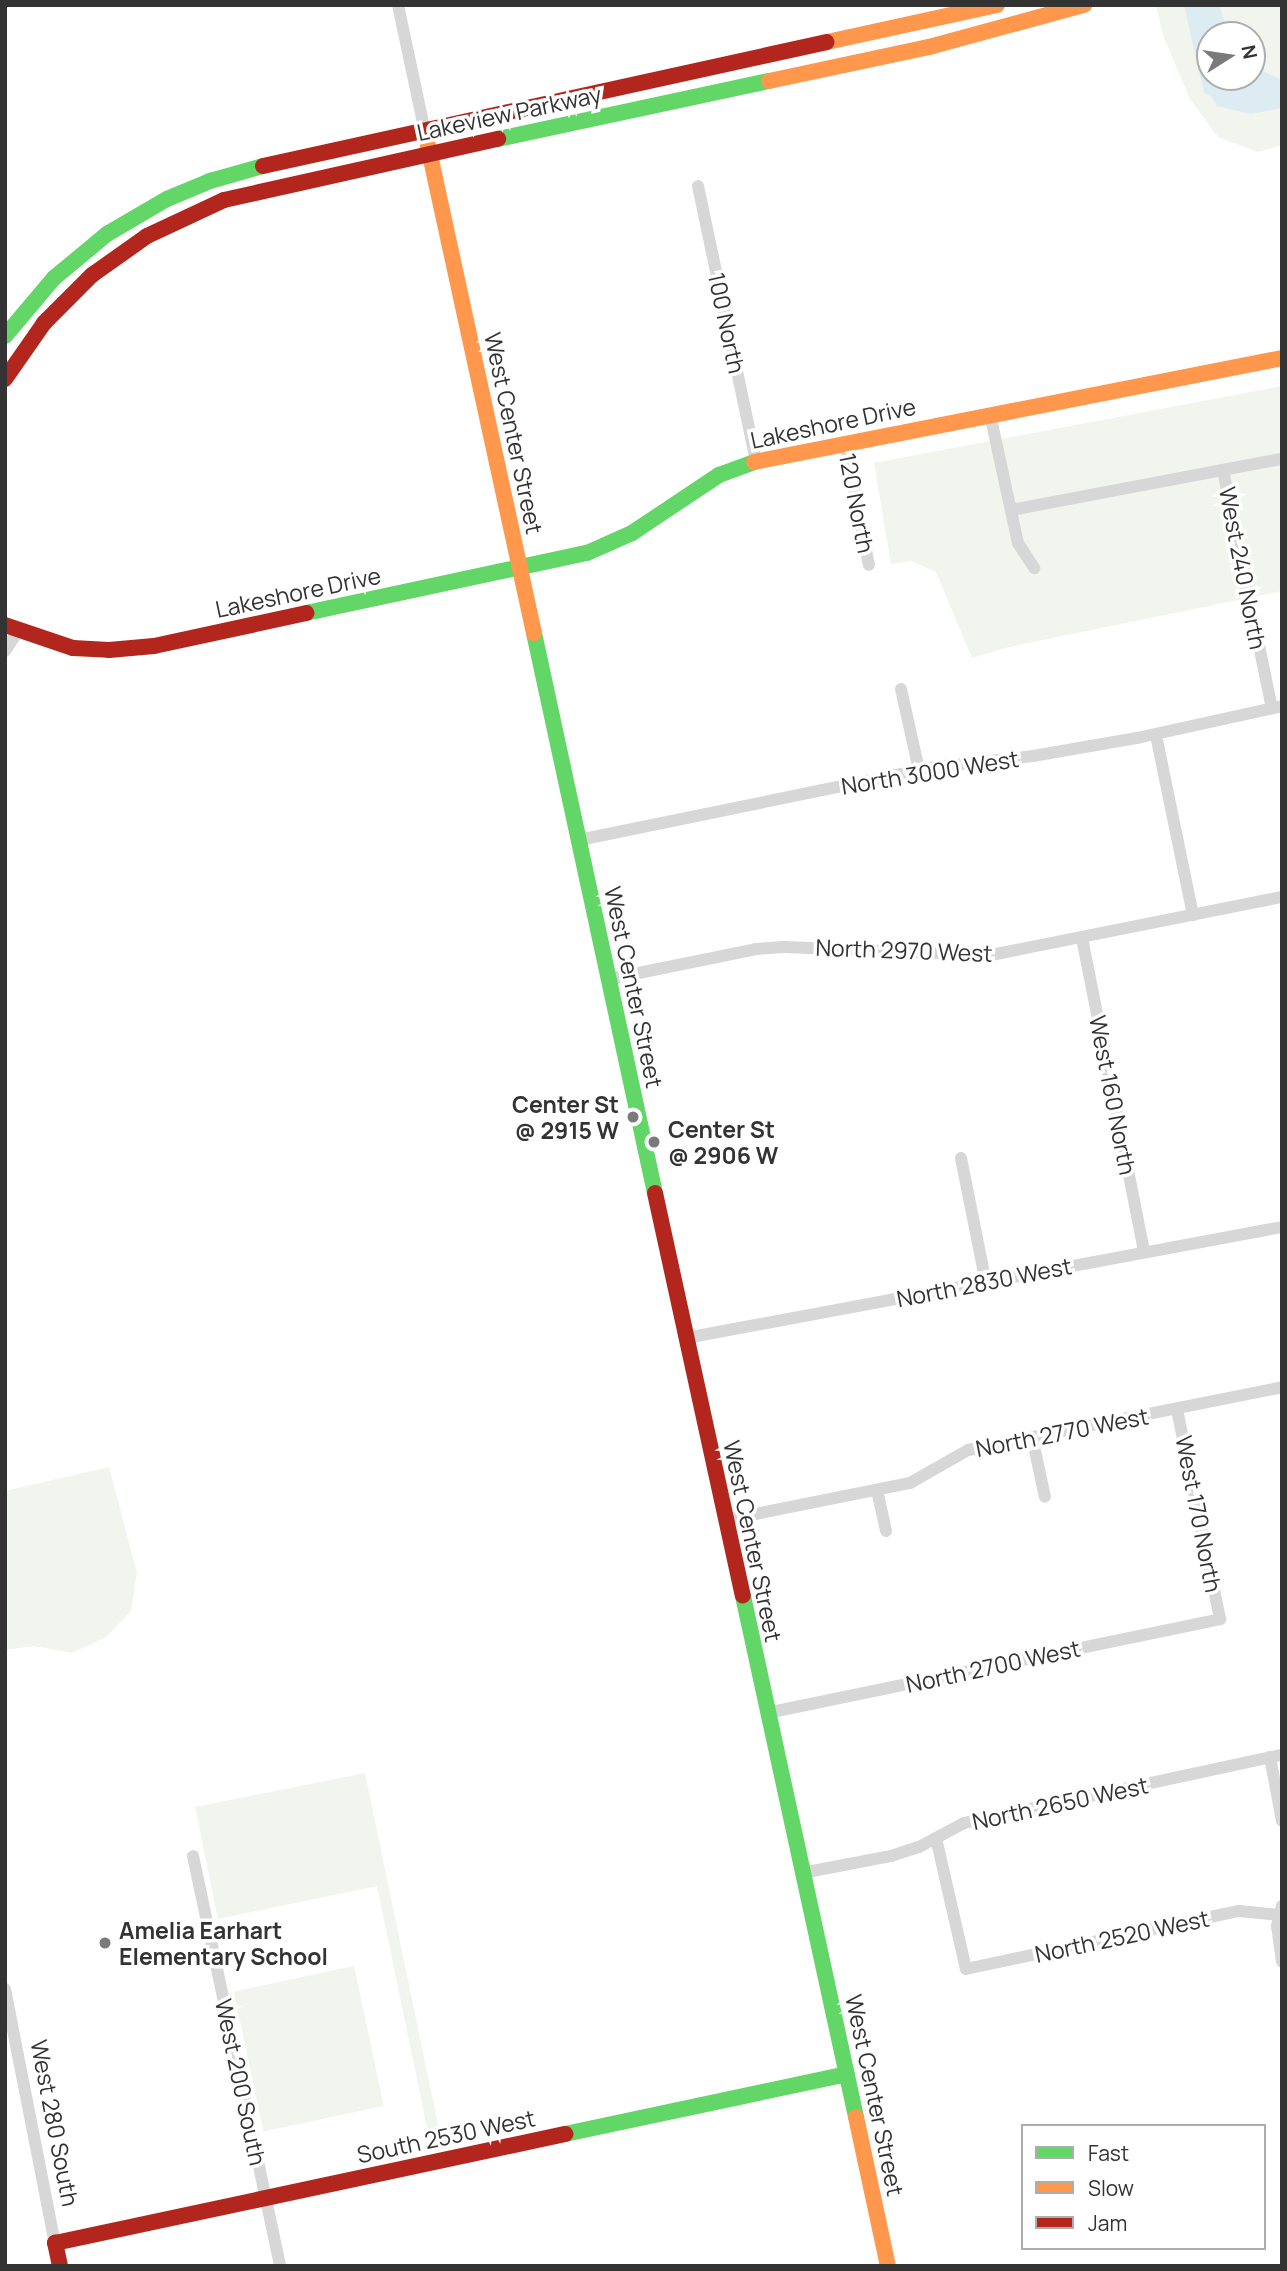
<!DOCTYPE html>
<style>
body{margin:0}
#map{position:relative;width:1287px;height:2271px;overflow:hidden;background:#fff;font-family:Manrope,sans-serif}
div>[style]{position:absolute}
.green>*{inset:0;background:#f1f5ed;transform-origin:0 0}
.water>*{inset:0;background:#ddebf3}
.street>*{height:12px;margin:-6px;padding:0 6px;transform-origin:6px;border-radius:6px;background:#d7d7d7}
.fast>*{height:16px;margin:-8px;padding:0 8px;transform-origin:8px;border-radius:8px;background:#63d668}
.slow>*{height:16px;margin:-8px;padding:0 8px;transform-origin:8px;border-radius:8px;background:#ff974d}
.jam>*{height:16px;margin:-8px;padding:0 8px;transform-origin:8px;border-radius:8px;background:#b3261e}
.dots>*{width:19px;height:19px;translate:-50% -50%;box-sizing:border-box;border:4px solid #fff;border-radius:50%}
span{translate:-50% -50%;white-space:nowrap;text-align:center;line-height:1.15;-webkit-text-stroke:7px #fff;paint-order:stroke}
.street-label{font-size:23px;color:#333}
.poi-label{font-size:23px;color:#333;font-weight:700}
.right{translate:-100% -50%;text-align:right}
.left{translate:0 -50%;text-align:left}
.frame{position:absolute;inset:0;border:7px solid #333;pointer-events:none}
.legend{position:absolute;left:1021px;top:2124px;width:245px;height:126px;box-sizing:border-box;background:#fff;border:2px solid #adadad;margin:0;padding:9px 12px;list-style:none;font-size:21px;color:#333}
.legend li{display:flex;align-items:center;gap:14px;height:35px}
.legend b{width:35px;border:2px solid #adadad}
.north{position:absolute;left:1196px;top:21px;width:70px;height:70px;box-sizing:border-box;background:#fff;border:2px solid #adadad;border-radius:50%;rotate:78deg;font-size:19px;font-weight:700;line-height:28px;text-align:center;color:#333}
.north::after{content:'';display:block;margin:auto;width:24px;height:32px;background:#7a7a7a;clip-path:polygon(50% 0,100% 100%,50% 72%,0 100%)}
</style>
<div id="map">
<div class="green">
<i style="clip-path:polygon(evenodd,1156px 5px,1282px 5px,1282px 145px,1258px 152px,1218px 137px,1190px 99px,1163px 35px,1156px 5px,1210px 35px,1252px 35px,1252px 77px,1210px 77px,1210px 35px)"></i>
<i style="clip-path:polygon(1282px 386px,1282px 591px,1009px 647px,972px 658px,936px 572px,911px 561px,891px 564px,874px 463px)"></i>
<i style="clip-path:polygon(109px 1467px,137px 1573px,131px 1611px,106px 1637px,72px 1653px,34px 1646px,5px 1650px,5px 1491px)"></i>
<i style="clip-path:polygon(365px 1773px,442px 2144px,431px 2147px,377px 1886px,218px 1919px,195px 1807px)"></i>
<i style="left:354px;top:1966px;width:143px;height:123px;rotate:78deg"></i>
</div>
<div class="water">
<i style="clip-path:polygon(1184px 5px,1219px 5px,1229px 35px,1210px 35px,1210px 77px,1252px 77px,1252px 66px,1282px 80px,1282px 108px,1250px 114px,1217px 106px,1211px 96px,1204px 93px)"></i>
</div>
<div class="street">
<i style="left:398px;top:5px;width:130px;rotate:78deg"></i>
<i style="left:698px;top:186px;width:281px;rotate:78.1deg"></i>
<i style="left:990px;top:414px;width:132px;rotate:77.8deg"></i>
<i style="left:1018px;top:543px;width:30px;rotate:57deg"></i>
<i style="left:845px;top:442px;width:125px;rotate:79deg"></i>
<i style="left:1223px;top:470px;width:243px;rotate:78.4deg"></i>
<i style="left:1011px;top:510px;width:276px;rotate:-10.7deg"></i>
<i style="left:5px;top:651px;width:24px;rotate:-57deg"></i>
<i style="left:901px;top:689px;width:83px;rotate:77.5deg"></i>
<i style="left:1156px;top:735px;width:184px;rotate:78.4deg"></i>
<i style="left:579px;top:840px;width:363px;rotate:-11.6deg"></i>
<i style="left:935px;top:767px;width:99px;rotate:-6.4deg"></i>
<i style="left:1033px;top:756px;width:106px;rotate:-9.8deg"></i>
<i style="left:1137px;top:738px;width:148px;rotate:-12.4deg"></i>
<i style="left:1082px;top:938px;width:319px;rotate:78.8deg"></i>
<i style="left:609px;top:979px;width:150px;rotate:-11.5deg"></i>
<i style="left:756px;top:949px;width:28px;rotate:-4deg"></i>
<i style="left:784px;top:947px;width:207px;rotate:2.2deg"></i>
<i style="left:991px;top:955px;width:297px;rotate:-11.3deg"></i>
<i style="left:961px;top:1158px;width:127px;rotate:78.7deg"></i>
<i style="left:686px;top:1338px;width:606px;rotate:-10.55deg"></i>
<i style="left:1032px;top:1437px;width:61px;rotate:77.8deg"></i>
<i style="left:877px;top:1490px;width:42px;rotate:77.6deg"></i>
<i style="left:726px;top:1520px;width:188px;rotate:-11.4deg"></i>
<i style="left:910px;top:1483px;width:67px;rotate:-29.6deg"></i>
<i style="left:968px;top:1450px;width:320px;rotate:-11.3deg"></i>
<i style="left:767px;top:1713px;width:463px;rotate:-11.7deg"></i>
<i style="left:1220px;top:1619px;width:214px;rotate:-101.6deg"></i>
<i style="left:1270px;top:1757px;width:65px;rotate:79.4deg"></i>
<i style="left:936px;top:1838px;width:134px;rotate:77.1deg"></i>
<i style="left:966px;top:1969px;width:279px;rotate:-12deg"></i>
<i style="left:1239px;top:1911px;width:40px;rotate:5.7deg"></i>
<i style="left:193px;top:1856px;width:419px;rotate:78deg"></i>
<i style="left:802px;top:1873px;width:91px;rotate:-10.8deg"></i>
<i style="left:891px;top:1856px;width:29px;rotate:-18deg"></i>
<i style="left:919px;top:1847px;width:51px;rotate:-28.1deg"></i>
<i style="left:964px;top:1823px;width:325px;rotate:-12.1deg"></i>
<i style="left:1282px;top:1906px;width:21px;rotate:104deg"></i>
<i style="left:1277px;top:1926px;width:36px;rotate:82deg"></i>
<i style="left:5px;top:1989px;width:259px;rotate:78.9deg"></i>
</div>
<div class="fast">
<i style="left:498px;top:139px;width:277px;rotate:-12.1deg"></i>
<i style="left:5px;top:336px;width:76px;rotate:-49.8deg"></i>
<i style="left:54px;top:278px;width:69px;rotate:-39.7deg"></i>
<i style="left:107px;top:234px;width:69px;rotate:-30.3deg"></i>
<i style="left:167px;top:199px;width:47px;rotate:-22.7deg"></i>
<i style="left:210px;top:181px;width:55px;rotate:-15.8deg"></i>
<i style="left:306px;top:613px;width:287px;rotate:-12.1deg"></i>
<i style="left:587px;top:553px;width:49px;rotate:-24deg"></i>
<i style="left:632px;top:533px;width:105px;rotate:-33.7deg"></i>
<i style="left:719px;top:475px;width:37px;rotate:-20deg"></i>
<i style="left:534px;top:633px;width:573px;rotate:77.81deg"></i>
<i style="left:743px;top:1596px;width:533px;rotate:77.76deg"></i>
<i style="left:565px;top:2134px;width:288px;rotate:-12deg"></i>
</div>
<div class="slow">
<i style="left:827px;top:42px;width:174px;rotate:-12.3deg"></i>
<i style="left:769px;top:81px;width:164px;rotate:-12deg"></i>
<i style="left:929px;top:47px;width:161px;rotate:-15.2deg"></i>
<i style="left:425px;top:132px;width:513px;rotate:77.73deg"></i>
<i style="left:754px;top:462px;width:538px;rotate:-11.14deg"></i>
<i style="left:856px;top:2117px;width:152px;rotate:77.9deg"></i>
</div>
<div class="jam">
<i style="left:263px;top:166px;width:577px;rotate:-12.4deg"></i>
<i style="left:5px;top:379px;width:68px;rotate:-55.1deg"></i>
<i style="left:44px;top:323px;width:68px;rotate:-45deg"></i>
<i style="left:92px;top:275px;width:67px;rotate:-35.3deg"></i>
<i style="left:147px;top:236px;width:85px;rotate:-25.1deg"></i>
<i style="left:224px;top:200px;width:281px;rotate:-12.6deg"></i>
<i style="left:5px;top:625px;width:72px;rotate:18.7deg"></i>
<i style="left:73px;top:648px;width:36px;rotate:3deg"></i>
<i style="left:109px;top:650px;width:45px;rotate:-5.1deg"></i>
<i style="left:154px;top:646px;width:156px;rotate:-12.2deg"></i>
<i style="left:655px;top:1193px;width:412px;rotate:77.7deg"></i>
<i style="left:60px;top:2266px;width:24px;rotate:-102deg"></i>
<i style="left:55px;top:2243px;width:522px;rotate:-12.06deg"></i>
</div>
<div class="dots">
<i style="left:633px;top:1117px;background:#7a7a7a"></i>
<i style="left:654px;top:1142px;background:#7a7a7a"></i>
<i style="left:105px;top:1943px;background:#7a7a7a"></i>
</div>
<div class="street-label">
<span style="left:509px;top:113px;rotate:-12deg">Lakeview Parkway</span>
<span style="left:727px;top:323px;rotate:78deg">100 North</span>
<span style="left:833px;top:423px;rotate:-12deg">Lakeshore Drive</span>
<span style="left:514px;top:433px;rotate:78deg">West Center Street</span>
<span style="left:857px;top:503px;rotate:79deg">120 North</span>
<span style="left:1243px;top:568px;rotate:79deg">West 240 North</span>
<span style="left:298px;top:592px;rotate:-12deg">Lakeshore Drive</span>
<span style="left:930px;top:772px;rotate:-9deg">North 3000 West</span>
<span style="left:904px;top:950px;rotate:2deg">North 2970 West</span>
<span style="left:634px;top:987px;rotate:78deg">West Center Street</span>
<span style="left:1113px;top:1095px;rotate:79deg">West 160 North</span>
<span style="left:984px;top:1282px;rotate:-11deg">North 2830 West</span>
<span style="left:1062px;top:1432px;rotate:-11deg">North 2770 West</span>
<span style="left:1199px;top:1514px;rotate:79deg">West 170 North</span>
<span style="left:753px;top:1541px;rotate:78deg">West Center Street</span>
<span style="left:993px;top:1666px;rotate:-12deg">North 2700 West</span>
<span style="left:1060px;top:1803px;rotate:-12deg">North 2650 West</span>
<span style="left:1122px;top:1936px;rotate:-12deg">North 2520 West</span>
<span style="left:241px;top:2082px;rotate:78deg">West 200 South</span>
<span style="left:875px;top:2095px;rotate:78deg">West Center Street</span>
<span style="left:55px;top:2123px;rotate:79deg">West 280 South</span>
<span style="left:446px;top:2136px;rotate:-12deg">South 2530 West</span>
</div>
<div class="poi-label">
<span class="right" style="left:619px;top:1117px">Center St<br>@ 2915 W</span>
<span class="left" style="left:668px;top:1142px">Center St<br>@ 2906 W</span>
<span class="left" style="left:119px;top:1943px">Amelia Earhart<br>Elementary School</span>
</div>
<div class="frame"></div>
<ul class="legend">
<li><b style="height:9px;background:#63d668"></b>Fast</li>
<li><b style="height:9px;background:#ff974d"></b>Slow</li>
<li><b style="height:9px;background:#b3261e"></b>Jam</li>
</ul>
<div class="north">N</div>
</div>
